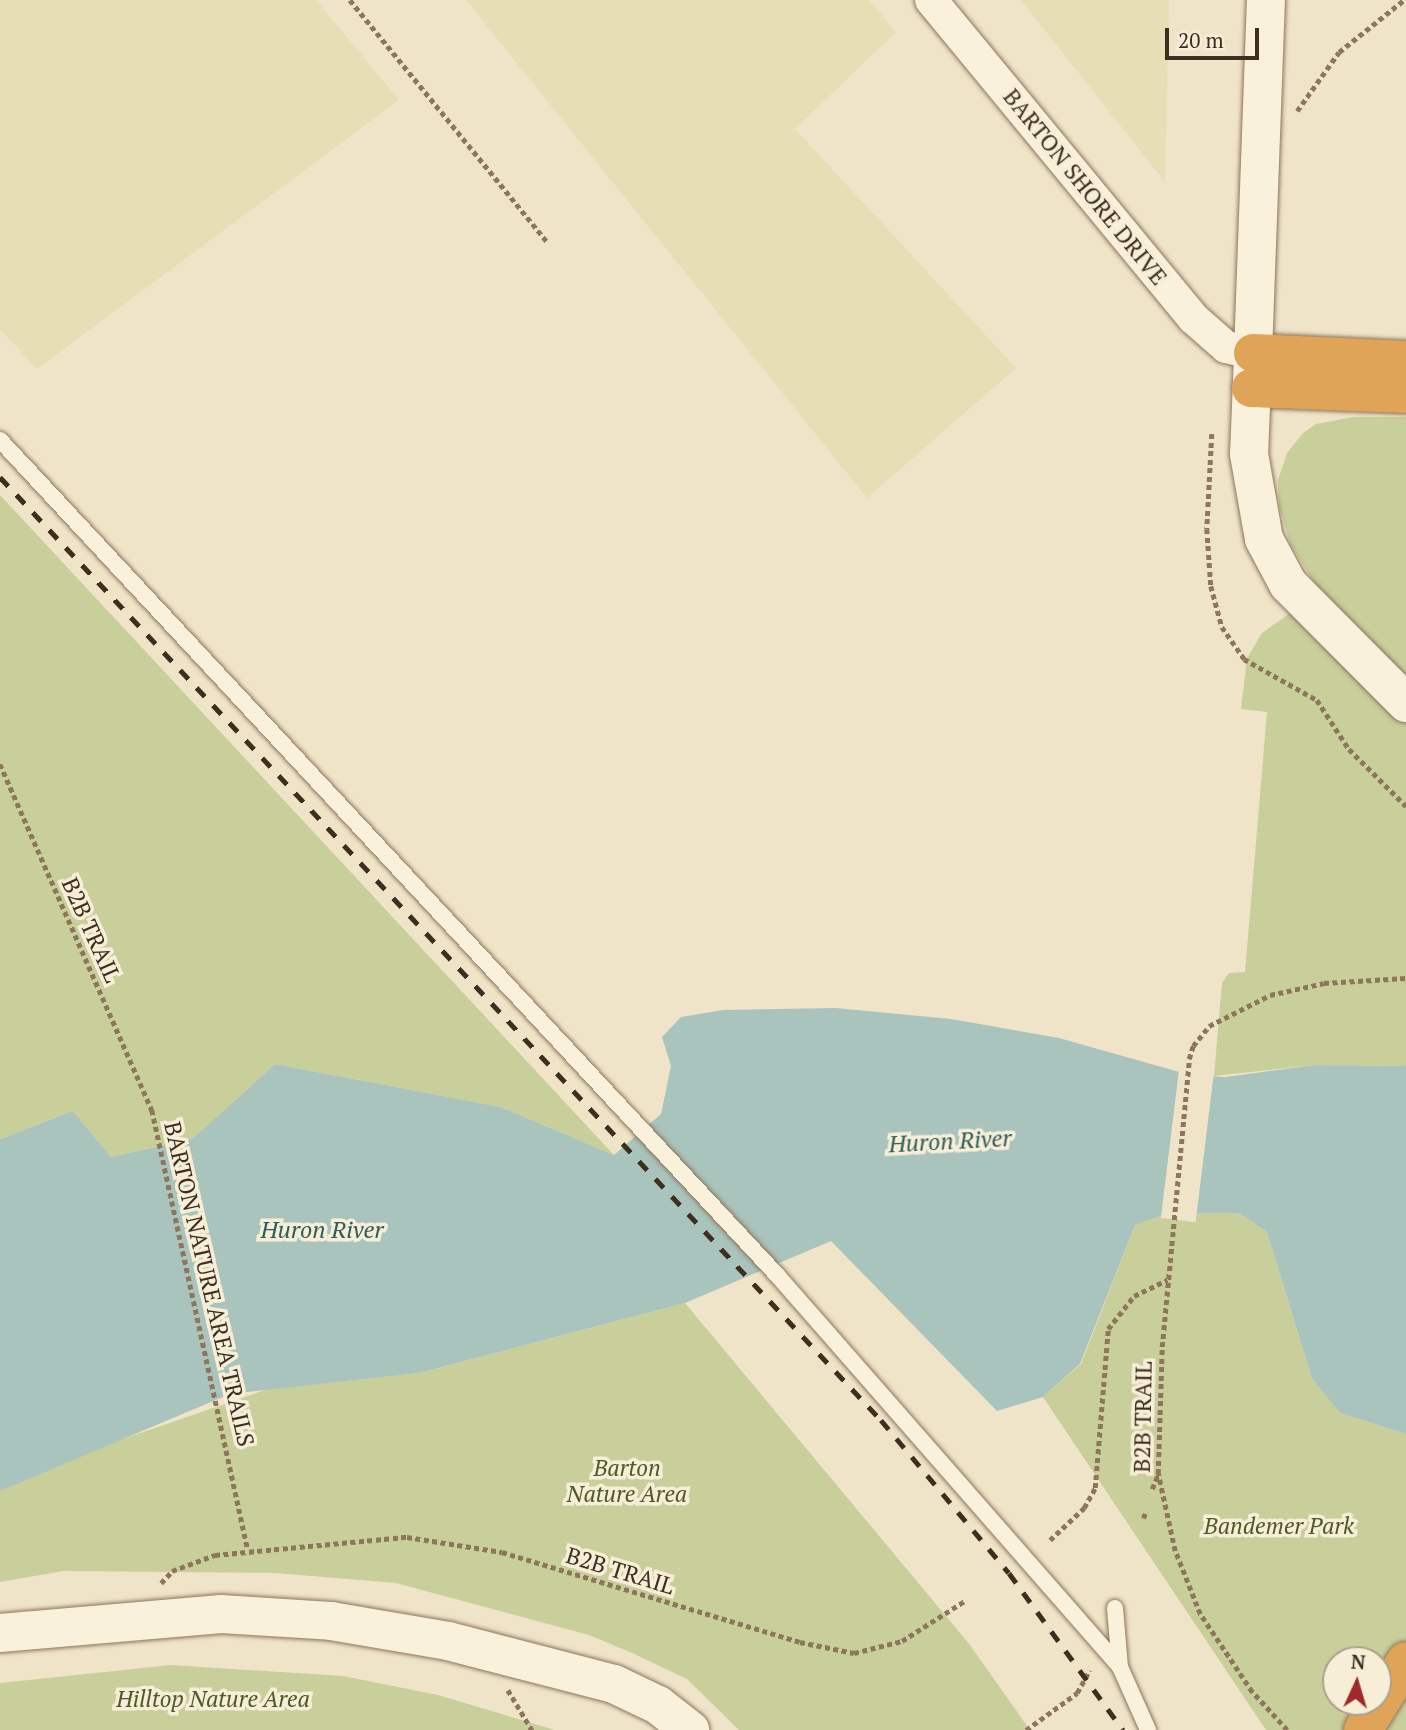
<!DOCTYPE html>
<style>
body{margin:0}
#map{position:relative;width:1406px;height:1730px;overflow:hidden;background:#f0e4c8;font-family:"PT Serif",serif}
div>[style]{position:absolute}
.farmland>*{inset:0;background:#e6deb5}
.green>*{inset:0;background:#c9cf9b}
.water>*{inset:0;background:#a9c4bc}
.pier>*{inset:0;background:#f0e4c8;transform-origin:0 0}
.path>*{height:4.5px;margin-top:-2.25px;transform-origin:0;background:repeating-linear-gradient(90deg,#8d765c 0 5px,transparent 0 8.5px)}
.roads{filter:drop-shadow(0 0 2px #8d765c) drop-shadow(0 0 2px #8d765c)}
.service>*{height:16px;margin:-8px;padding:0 8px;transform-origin:8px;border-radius:8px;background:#faf1dc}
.minor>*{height:32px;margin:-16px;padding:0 16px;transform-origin:16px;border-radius:16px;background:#faf1dc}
.tertiary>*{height:38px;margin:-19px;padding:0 19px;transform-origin:19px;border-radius:19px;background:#faf1dc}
.secondary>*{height:38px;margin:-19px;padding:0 19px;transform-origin:19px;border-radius:19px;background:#faf1dc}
.motorway>*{height:38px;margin:-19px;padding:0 19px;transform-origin:19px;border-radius:19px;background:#e0a458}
.rail>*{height:5px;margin-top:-2.5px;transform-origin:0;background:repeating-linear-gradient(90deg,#3d2e20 0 12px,transparent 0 24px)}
span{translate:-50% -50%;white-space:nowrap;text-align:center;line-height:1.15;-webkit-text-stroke:7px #f7eed8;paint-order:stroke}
.street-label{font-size:23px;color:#3d2e20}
.park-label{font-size:23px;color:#4d5a26;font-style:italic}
.water-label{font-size:24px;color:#2f5d5a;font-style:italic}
.north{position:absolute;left:1322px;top:1646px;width:70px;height:70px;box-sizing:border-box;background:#f7eed8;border:2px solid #ada18e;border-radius:50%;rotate:4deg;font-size:19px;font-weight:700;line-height:28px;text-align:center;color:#3d2e20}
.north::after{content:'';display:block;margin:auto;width:24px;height:32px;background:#9e2a2b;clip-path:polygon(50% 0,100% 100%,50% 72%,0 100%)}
.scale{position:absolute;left:1165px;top:28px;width:94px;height:32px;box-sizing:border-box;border:4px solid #3d2e20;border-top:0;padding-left:9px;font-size:21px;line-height:24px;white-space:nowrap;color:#3d2e20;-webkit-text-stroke:5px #f7eed8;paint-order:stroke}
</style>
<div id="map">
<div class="farmland">
<i style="clip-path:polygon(0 0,316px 0,399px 100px,37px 369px,0 329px)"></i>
<i style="clip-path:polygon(466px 0,869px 0,896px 32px,795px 129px,1016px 368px,867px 498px)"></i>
<i style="clip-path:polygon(1021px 0,1169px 0,1165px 182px)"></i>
</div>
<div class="green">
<i style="clip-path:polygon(1353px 417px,1406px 417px,1406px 1066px,1315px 1065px,1214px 1076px,1222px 983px,1229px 973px,1245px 972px,1267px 712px,1241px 709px,1247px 658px,1262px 633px,1320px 592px,1290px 543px,1279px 505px,1278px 480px,1287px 453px,1303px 433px,1316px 424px)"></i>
<i style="clip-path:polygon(0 495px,614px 1155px,501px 1107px,275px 1064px,192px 1139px,111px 1157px,73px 1111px,0 1139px)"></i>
<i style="clip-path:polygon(evenodd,1239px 1213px,1267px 1232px,1312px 1379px,1340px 1413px,1406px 1434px,1406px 1730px,1266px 1730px,1043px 1397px,1081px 1364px,1135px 1225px,1167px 1214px,1239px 1213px,1336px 1660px,1378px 1660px,1378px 1702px,1336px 1702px,1336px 1660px)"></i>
<i style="clip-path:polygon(685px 1303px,970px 1645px,1030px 1730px,739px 1730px,687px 1679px,632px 1653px,589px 1635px,396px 1583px,275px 1573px,63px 1571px,0 1582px,0 1491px,88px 1451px,268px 1389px,419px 1373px)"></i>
<i style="clip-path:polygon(171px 1665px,343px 1676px,438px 1695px,555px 1730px,0 1730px,0 1683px)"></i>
</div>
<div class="water">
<i style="clip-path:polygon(836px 1008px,951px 1019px,1059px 1038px,1190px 1075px,1225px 1077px,1315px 1065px,1406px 1066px,1406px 1434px,1340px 1413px,1312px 1379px,1267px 1232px,1239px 1213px,1167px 1214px,1135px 1225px,1080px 1364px,1043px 1397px,997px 1411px,831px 1241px,685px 1303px,419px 1373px,230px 1394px,0 1491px,0 1139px,73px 1111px,111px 1157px,192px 1139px,275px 1064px,501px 1107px,614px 1155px,661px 1114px,671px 1066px,662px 1037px,681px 1017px,723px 1010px)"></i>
</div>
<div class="pier">
<i style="left:1179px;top:1070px;width:35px;height:149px;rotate:7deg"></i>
</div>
<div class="path">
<i style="left:350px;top:0;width:313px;rotate:50.8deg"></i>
<i style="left:1297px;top:111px;width:72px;rotate:-54.6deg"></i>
<i style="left:1339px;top:52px;width:83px;rotate:-38.7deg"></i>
<i style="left:1212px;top:434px;width:95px;rotate:93deg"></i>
<i style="left:1207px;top:529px;width:57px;rotate:86deg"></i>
<i style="left:1211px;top:586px;width:42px;rotate:75deg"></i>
<i style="left:1222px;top:627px;width:39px;rotate:55deg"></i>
<i style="left:1244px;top:659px;width:84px;rotate:29.3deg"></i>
<i style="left:1317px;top:700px;width:59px;rotate:56.9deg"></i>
<i style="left:1349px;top:749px;width:81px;rotate:45deg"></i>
<i style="left:0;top:764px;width:378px;rotate:66.3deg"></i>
<i style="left:152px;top:1110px;width:449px;rotate:77.7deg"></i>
<i style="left:1152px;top:1489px;width:15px;rotate:-67deg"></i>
<i style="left:1142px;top:1515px;width:6px;rotate:18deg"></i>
<i style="left:1050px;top:1540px;width:47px;rotate:-43.3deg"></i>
<i style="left:1084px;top:1508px;width:23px;rotate:-61deg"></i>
<i style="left:1095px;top:1488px;width:160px;rotate:-85.3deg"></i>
<i style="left:1108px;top:1329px;width:42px;rotate:-51.8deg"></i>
<i style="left:1134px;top:1296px;width:37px;rotate:-26deg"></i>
<i style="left:161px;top:1583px;width:16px;rotate:-47deg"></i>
<i style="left:172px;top:1571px;width:46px;rotate:-20.4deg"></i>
<i style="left:215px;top:1555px;width:193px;rotate:-5.4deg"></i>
<i style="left:407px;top:1537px;width:96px;rotate:9deg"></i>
<i style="left:502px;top:1552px;width:311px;rotate:16.8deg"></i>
<i style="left:800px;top:1642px;width:55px;rotate:11.5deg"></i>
<i style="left:854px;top:1653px;width:49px;rotate:-14deg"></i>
<i style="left:902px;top:1641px;width:76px;rotate:-32.6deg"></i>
<i style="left:508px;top:1690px;width:47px;rotate:59deg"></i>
<i style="left:1026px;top:1730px;width:63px;rotate:-36deg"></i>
<i style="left:1077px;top:1693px;width:26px;rotate:-61deg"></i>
<i style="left:1287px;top:1730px;width:52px;rotate:-132.6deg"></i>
<i style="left:1252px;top:1692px;width:94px;rotate:-123.7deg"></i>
<i style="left:1200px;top:1614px;width:68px;rotate:-111.6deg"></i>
<i style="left:1175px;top:1551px;width:79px;rotate:-102.4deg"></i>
<i style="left:1158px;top:1474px;width:127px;rotate:-88.2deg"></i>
<i style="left:1162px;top:1347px;width:289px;rotate:-84.6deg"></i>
<i style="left:1189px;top:1059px;width:14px;rotate:-73deg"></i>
<i style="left:1193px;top:1046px;width:26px;rotate:-51deg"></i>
<i style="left:1209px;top:1026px;width:68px;rotate:-26.9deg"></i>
<i style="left:1270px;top:995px;width:55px;rotate:-12.5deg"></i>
<i style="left:1324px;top:983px;width:82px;rotate:-3.5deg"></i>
</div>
<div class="roads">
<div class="service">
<i style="left:0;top:440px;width:1141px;rotate:47.06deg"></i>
<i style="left:777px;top:1275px;width:521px;rotate:48.81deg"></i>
<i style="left:1115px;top:1608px;width:59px;rotate:85.2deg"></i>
<i style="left:1120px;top:1667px;width:69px;rotate:66deg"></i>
</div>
<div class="minor">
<i style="left:931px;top:0;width:412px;rotate:50.5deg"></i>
<i style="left:1193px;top:318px;width:44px;rotate:41.3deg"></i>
<i style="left:1226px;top:347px;width:28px;rotate:13deg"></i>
</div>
<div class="tertiary">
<i style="left:1253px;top:353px;width:353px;rotate:-87.9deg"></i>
<i style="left:0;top:1633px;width:222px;rotate:-4.9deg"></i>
<i style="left:221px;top:1614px;width:110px;rotate:3.6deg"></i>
<i style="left:331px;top:1621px;width:119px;rotate:9.7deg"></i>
<i style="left:448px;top:1641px;width:171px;rotate:14.5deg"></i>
<i style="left:614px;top:1684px;width:49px;rotate:25.5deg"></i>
<i style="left:658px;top:1705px;width:41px;rotate:38deg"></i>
</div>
<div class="secondary">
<i style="left:1253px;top:356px;width:98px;rotate:92.3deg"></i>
<i style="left:1249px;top:454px;width:86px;rotate:80deg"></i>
<i style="left:1264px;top:539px;width:51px;rotate:61.9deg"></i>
<i style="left:1288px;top:584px;width:168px;rotate:45.2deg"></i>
</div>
<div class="motorway">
<i style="left:1253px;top:353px;width:153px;rotate:2.6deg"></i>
<i style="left:1251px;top:388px;width:155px;rotate:2.2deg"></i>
<i style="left:1363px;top:1730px;width:81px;rotate:-58.1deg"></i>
</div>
</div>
<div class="rail">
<i style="left:0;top:477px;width:1291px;rotate:46.95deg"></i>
<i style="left:881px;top:1420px;width:199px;rotate:50.1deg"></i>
<i style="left:1009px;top:1573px;width:194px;rotate:54deg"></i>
</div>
<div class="street-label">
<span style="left:1085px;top:187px;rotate:51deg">BARTON SHORE DRIVE</span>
<span style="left:91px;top:930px;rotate:66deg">B2B TRAIL</span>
<span style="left:209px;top:1284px;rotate:77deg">BARTON NATURE AREA TRAILS</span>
<span style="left:1143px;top:1417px;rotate:-89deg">B2B TRAIL</span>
<span style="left:620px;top:1571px;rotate:17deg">B2B TRAIL</span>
</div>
<div class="park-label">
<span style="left:627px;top:1481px">Barton<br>Nature Area</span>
<span style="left:1279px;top:1526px">Bandemer Park</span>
<span style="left:213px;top:1699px">Hilltop Nature Area</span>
</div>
<div class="water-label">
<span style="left:950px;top:1141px;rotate:-3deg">Huron River</span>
<span style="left:322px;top:1230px">Huron River</span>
</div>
<div class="north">N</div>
<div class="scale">20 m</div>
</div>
